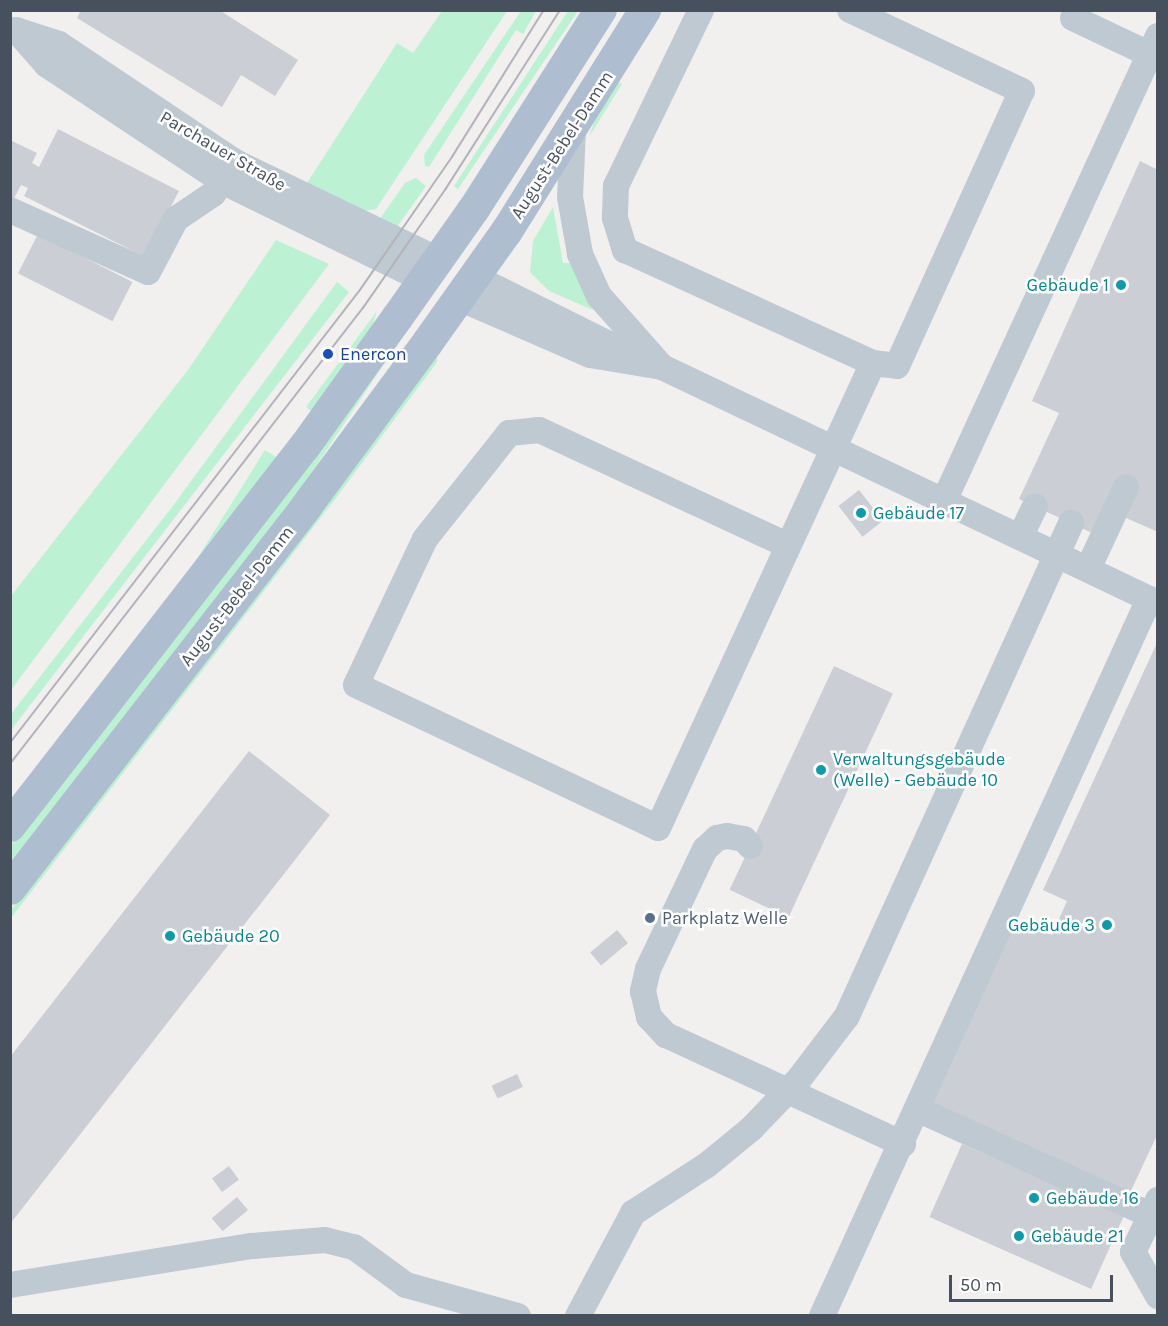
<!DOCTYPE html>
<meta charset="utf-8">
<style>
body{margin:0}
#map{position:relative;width:1168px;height:1326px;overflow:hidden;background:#f2efef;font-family:Karla,sans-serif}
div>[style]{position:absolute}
.green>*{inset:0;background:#bcf1d3;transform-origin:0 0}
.building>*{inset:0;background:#cbced4;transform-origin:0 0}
.minor>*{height:26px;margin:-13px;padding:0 13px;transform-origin:13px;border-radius:13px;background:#bfc9d2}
.major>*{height:32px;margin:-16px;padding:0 16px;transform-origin:16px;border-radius:16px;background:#aebdcf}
.tram>*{height:1.5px;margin:-0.75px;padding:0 0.75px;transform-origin:0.75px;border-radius:0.75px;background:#b1b4ba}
.dots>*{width:16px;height:16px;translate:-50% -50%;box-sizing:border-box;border:3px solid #fff;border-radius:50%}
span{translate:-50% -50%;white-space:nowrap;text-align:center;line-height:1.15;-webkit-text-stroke:5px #fff;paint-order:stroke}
.street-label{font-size:18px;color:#46515d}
.culture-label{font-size:18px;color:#0d838f}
.right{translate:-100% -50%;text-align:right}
.left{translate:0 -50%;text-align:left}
.transit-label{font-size:18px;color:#164399}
.service-label{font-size:18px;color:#4e5e75}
.frame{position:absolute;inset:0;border:12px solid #46515d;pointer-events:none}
.scale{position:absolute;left:949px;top:1275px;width:164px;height:27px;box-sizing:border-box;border:3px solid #46515d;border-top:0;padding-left:8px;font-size:18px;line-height:21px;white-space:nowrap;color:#46515d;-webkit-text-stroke:4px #fff;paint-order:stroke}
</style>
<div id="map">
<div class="green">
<i style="clip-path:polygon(442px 11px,507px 11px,376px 209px,365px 211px,307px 183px,397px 43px,413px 53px)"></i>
<i style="clip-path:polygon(521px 11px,536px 11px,523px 34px,516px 30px,429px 167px,425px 166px,424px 155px)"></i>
<i style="clip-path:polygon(568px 11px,578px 11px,458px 189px,454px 186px)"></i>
<i style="clip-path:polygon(617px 81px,622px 84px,589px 137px,596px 116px)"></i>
<i style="clip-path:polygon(416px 178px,426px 186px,397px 227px,379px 220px,405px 183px)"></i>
<i style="clip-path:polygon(553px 207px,563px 263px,572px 263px,593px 310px,549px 291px,530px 272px,533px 241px)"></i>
<i style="clip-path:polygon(276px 240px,329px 264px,11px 690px,11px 596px,188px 370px)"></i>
<i style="clip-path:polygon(337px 282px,349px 292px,11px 730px,11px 714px,172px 507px)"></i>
<i style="clip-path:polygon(377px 311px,370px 333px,313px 412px,306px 407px)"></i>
<i style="clip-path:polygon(406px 331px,298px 493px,11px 870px,11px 845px)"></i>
<i style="clip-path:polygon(437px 356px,437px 362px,336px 498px,11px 918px,11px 910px)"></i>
<i style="left:265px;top:450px;width:15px;height:414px;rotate:32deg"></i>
</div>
<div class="building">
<i style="clip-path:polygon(81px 10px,219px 10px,298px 60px,275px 96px,241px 75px,222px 107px,77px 18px)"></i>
<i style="clip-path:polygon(58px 129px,179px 191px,145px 257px,24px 196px,28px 188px,21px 185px,10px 206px,10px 140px,37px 153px,32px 163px,39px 167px)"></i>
<i style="clip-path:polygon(1140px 161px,1158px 170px,1158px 532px,1126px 518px,1137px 492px,1115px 481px,1092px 533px,1019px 499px,1059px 413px,1032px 401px)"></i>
<i style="left:38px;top:234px;width:106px;height:44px;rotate:27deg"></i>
<i style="left:859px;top:490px;width:39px;height:26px;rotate:52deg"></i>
<i style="clip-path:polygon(1156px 645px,1158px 1133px,1129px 1195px,926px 1101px,1011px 916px,1052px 935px,1067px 901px,1043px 890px)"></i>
<i style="left:834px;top:666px;width:65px;height:247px;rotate:25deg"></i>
<i style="clip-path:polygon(249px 751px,330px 815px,10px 1224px,10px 1057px)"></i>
<i style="left:617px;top:930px;width:17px;height:35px;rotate:50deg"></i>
<i style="left:517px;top:1074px;width:14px;height:28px;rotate:65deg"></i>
<i style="left:962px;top:1144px;width:177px;height:80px;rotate:24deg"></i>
<i style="left:229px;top:1166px;width:17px;height:21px;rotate:54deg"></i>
<i style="left:237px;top:1197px;width:17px;height:33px;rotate:50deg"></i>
</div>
<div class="minor">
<i style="left:701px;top:10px;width:195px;rotate:115.8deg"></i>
<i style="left:616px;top:186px;width:32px;rotate:92deg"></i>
<i style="left:615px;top:218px;width:34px;rotate:73deg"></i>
<i style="left:625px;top:250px;width:273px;rotate:24.5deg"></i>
<i style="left:873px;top:363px;width:24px;rotate:7deg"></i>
<i style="left:897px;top:366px;width:302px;rotate:-65.6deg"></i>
<i style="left:1022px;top:91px;width:190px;rotate:-154.8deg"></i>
<i style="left:1073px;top:18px;width:84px;rotate:25.3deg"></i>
<i style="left:16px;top:30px;width:45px;rotate:18deg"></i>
<i style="left:59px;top:44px;width:212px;rotate:33.8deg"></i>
<i style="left:235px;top:162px;width:226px;rotate:25.7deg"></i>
<i style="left:16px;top:30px;width:47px;rotate:48.5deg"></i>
<i style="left:47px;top:65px;width:210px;rotate:33.5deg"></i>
<i style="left:222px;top:181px;width:225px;rotate:26.1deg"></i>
<i style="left:573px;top:129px;width:68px;rotate:92.5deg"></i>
<i style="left:570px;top:197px;width:58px;rotate:80deg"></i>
<i style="left:580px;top:254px;width:46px;rotate:65.7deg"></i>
<i style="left:599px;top:296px;width:95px;rotate:48.4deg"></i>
<i style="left:10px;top:210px;width:151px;rotate:24.2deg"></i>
<i style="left:148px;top:272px;width:60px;rotate:-62.2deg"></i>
<i style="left:176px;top:219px;width:45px;rotate:-34deg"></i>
<i style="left:213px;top:194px;width:16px;rotate:-55deg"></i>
<i style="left:474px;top:277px;width:175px;rotate:26.4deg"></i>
<i style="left:459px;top:298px;width:143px;rotate:23.5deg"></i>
<i style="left:590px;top:355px;width:73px;rotate:9.5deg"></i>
<i style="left:662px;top:367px;width:549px;rotate:25.45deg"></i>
<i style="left:944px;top:501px;width:512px;rotate:-65.29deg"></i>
<i style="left:1020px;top:537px;width:34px;rotate:-64deg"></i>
<i style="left:787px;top:545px;width:273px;rotate:-155.1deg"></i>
<i style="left:539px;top:430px;width:30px;rotate:174deg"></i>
<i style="left:509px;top:433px;width:135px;rotate:128.4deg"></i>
<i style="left:425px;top:539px;width:161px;rotate:115.3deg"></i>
<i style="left:356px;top:685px;width:334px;rotate:25.3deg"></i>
<i style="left:658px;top:828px;width:512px;rotate:-65.19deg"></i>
<i style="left:1088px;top:569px;width:90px;rotate:-65.1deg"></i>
<i style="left:750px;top:846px;width:9px;rotate:-131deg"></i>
<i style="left:744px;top:839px;width:17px;rotate:-170deg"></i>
<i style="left:727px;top:836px;width:10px;rotate:169deg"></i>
<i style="left:717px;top:838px;width:16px;rotate:137deg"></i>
<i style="left:705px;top:849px;width:133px;rotate:115.4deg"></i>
<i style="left:648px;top:969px;width:23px;rotate:103deg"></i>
<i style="left:643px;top:991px;width:27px;rotate:77deg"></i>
<i style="left:649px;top:1017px;width:25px;rotate:47deg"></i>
<i style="left:666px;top:1035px;width:261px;rotate:24.7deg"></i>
<i style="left:919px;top:1110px;width:255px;rotate:24.4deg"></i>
<i style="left:1151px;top:1215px;width:17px;rotate:-65deg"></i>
<i style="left:1151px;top:1215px;width:41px;rotate:115.9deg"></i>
<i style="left:1133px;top:1252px;width:51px;rotate:60.4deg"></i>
<i style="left:10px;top:1285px;width:245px;rotate:-9.2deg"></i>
<i style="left:252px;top:1246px;width:73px;rotate:-4.7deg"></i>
<i style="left:325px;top:1240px;width:30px;rotate:14deg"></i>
<i style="left:354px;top:1247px;width:64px;rotate:36.2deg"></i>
<i style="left:406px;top:1285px;width:116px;rotate:15.5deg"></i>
<i style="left:578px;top:1316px;width:117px;rotate:-61.9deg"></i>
<i style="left:633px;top:1213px;width:88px;rotate:-33deg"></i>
<i style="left:707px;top:1165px;width:58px;rotate:-39.4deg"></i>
<i style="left:752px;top:1128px;width:68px;rotate:-46.2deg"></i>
<i style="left:799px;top:1079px;width:79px;rotate:-52.7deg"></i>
<i style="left:847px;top:1016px;width:542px;rotate:-65.56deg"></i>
<i style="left:822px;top:1316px;width:788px;rotate:-65.48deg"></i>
</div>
<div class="major">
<i style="left:10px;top:826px;width:481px;rotate:-52.2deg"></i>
<i style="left:305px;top:446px;width:158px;rotate:-54.3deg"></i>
<i style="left:397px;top:318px;width:133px;rotate:-54.8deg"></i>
<i style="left:474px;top:209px;width:236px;rotate:-57.5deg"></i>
<i style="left:10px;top:889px;width:483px;rotate:-52.2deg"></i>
<i style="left:306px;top:507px;width:205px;rotate:-53.5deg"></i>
<i style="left:428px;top:342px;width:136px;rotate:-54.6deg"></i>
<i style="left:507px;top:231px;width:261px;rotate:-58deg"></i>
</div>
<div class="tram">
<i style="left:10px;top:743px;width:572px;rotate:-52.31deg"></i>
<i style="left:360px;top:290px;width:162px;rotate:-55.3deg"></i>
<i style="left:452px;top:157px;width:173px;rotate:-58deg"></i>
<i style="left:10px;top:764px;width:577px;rotate:-52.26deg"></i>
<i style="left:363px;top:308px;width:144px;rotate:-55.2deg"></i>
<i style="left:445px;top:190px;width:214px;rotate:-57.4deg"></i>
</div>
<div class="dots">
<i style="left:1121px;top:285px;background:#0f9aa8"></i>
<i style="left:328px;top:354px;background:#1a4fb4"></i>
<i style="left:861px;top:513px;background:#0f9aa8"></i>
<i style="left:821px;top:770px;background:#0f9aa8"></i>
<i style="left:650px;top:918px;background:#5c6f8a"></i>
<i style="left:1107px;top:925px;background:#0f9aa8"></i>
<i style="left:170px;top:936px;background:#0f9aa8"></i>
<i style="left:1034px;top:1198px;background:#0f9aa8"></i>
<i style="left:1019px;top:1236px;background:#0f9aa8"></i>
</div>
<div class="street-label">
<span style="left:562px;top:145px;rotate:-57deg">August-Bebel-Damm</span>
<span style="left:223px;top:151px;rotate:30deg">Parchauer Straße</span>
<span style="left:237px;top:596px;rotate:-52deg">August-Bebel-Damm</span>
</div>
<div class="culture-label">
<span class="right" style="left:1109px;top:285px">Gebäude 1</span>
<span class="left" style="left:873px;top:513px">Gebäude 17</span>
<span class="left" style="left:833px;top:770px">Verwaltungsgebäude<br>(Welle) - Gebäude 10</span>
<span class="right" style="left:1095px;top:925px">Gebäude 3</span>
<span class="left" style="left:182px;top:936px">Gebäude 20</span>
<span class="left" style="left:1046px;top:1198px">Gebäude 16</span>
<span class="left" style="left:1031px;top:1236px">Gebäude 21</span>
</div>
<div class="transit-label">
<span class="left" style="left:340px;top:354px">Enercon</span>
</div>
<div class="service-label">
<span class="left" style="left:662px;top:918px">Parkplatz Welle</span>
</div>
<div class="frame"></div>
<div class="scale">50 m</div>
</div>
